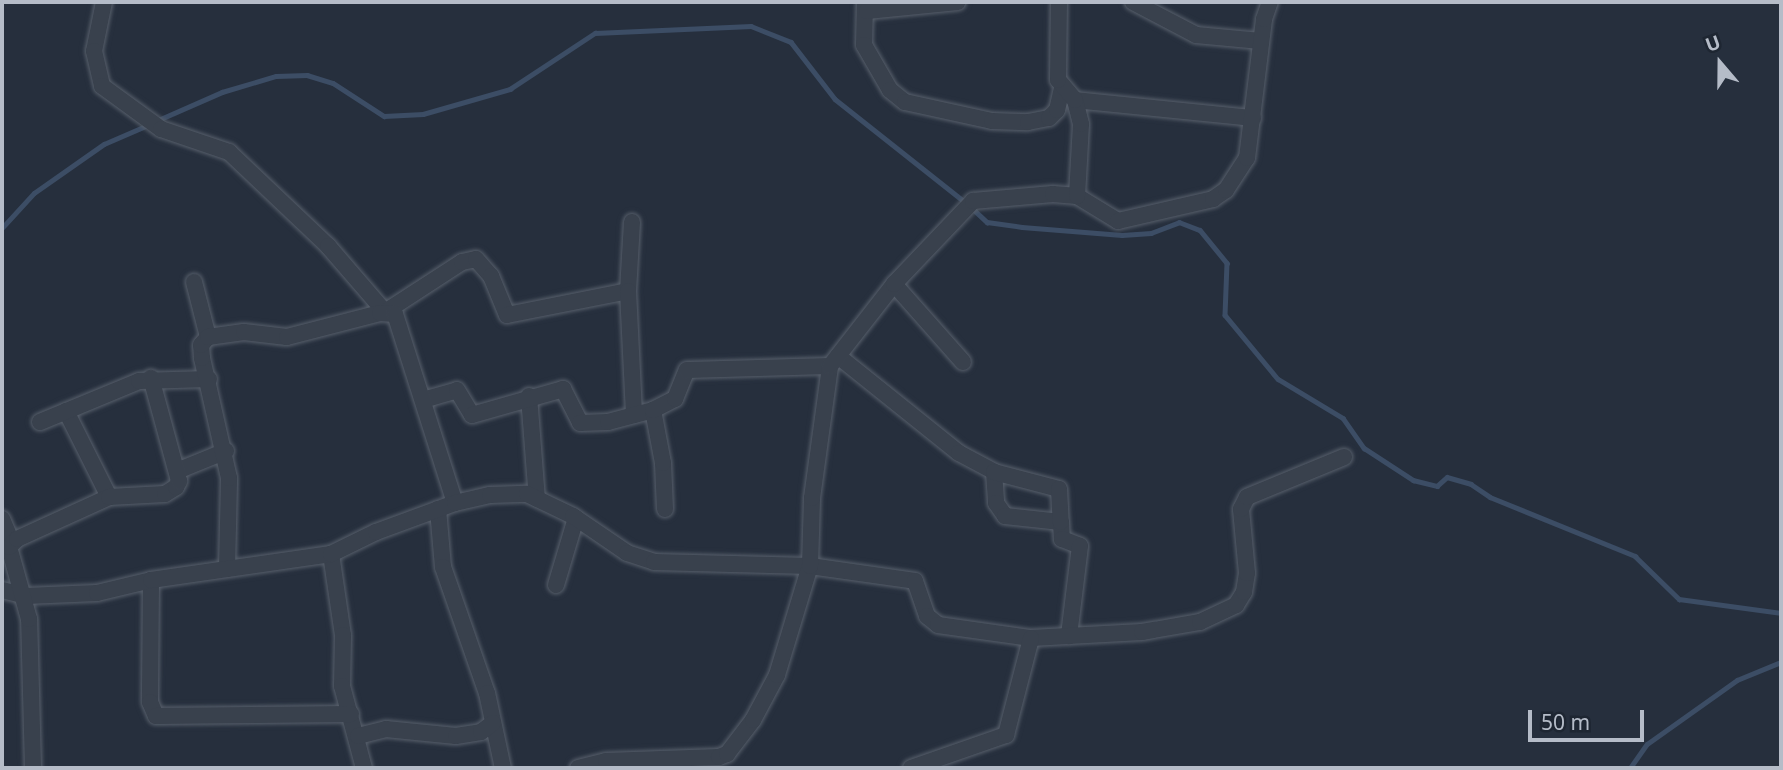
<!DOCTYPE html>
<style>
body{margin:0}
#map{position:relative;width:1783px;height:770px;overflow:hidden;background:#262f3d;font-family:"Noto Sans",sans-serif}
div>[style]{position:absolute}
.stream>*{height:4.5px;margin:-2.25px;padding:0 2.25px;transform-origin:2.25px;border-radius:2.25px;background:#3c4d65}
.roads{filter:drop-shadow(0 0 2px #575f6b) drop-shadow(0 0 2px #575f6b)}
.street>*{height:16px;margin:-8px;padding:0 8px;transform-origin:8px;border-radius:8px;background:#39414d}
span{translate:-50% -50%;white-space:nowrap;text-align:center;line-height:1.15;-webkit-text-stroke:5px #1e2632;paint-order:stroke}
.frame{position:absolute;inset:0;border:4px solid #b5bcc8;pointer-events:none}
.north{position:absolute;left:1685px;top:28px;width:70px;height:70px;-webkit-text-stroke:5px #1e2632;paint-order:stroke;rotate:340deg;font-size:19px;font-weight:700;line-height:28px;text-align:center;color:#b5bcc8}
.north::after{content:'';display:block;margin:auto;width:24px;height:32px;background:#b5bcc8;clip-path:polygon(50% 0,100% 100%,50% 72%,0 100%)}
.scale{position:absolute;left:1528px;top:710px;width:116px;height:32px;box-sizing:border-box;border:4px solid #b5bcc8;border-top:0;padding-left:9px;font-size:21px;line-height:24px;white-space:nowrap;color:#b5bcc8;-webkit-text-stroke:5px #1e2632;paint-order:stroke}
</style>
<div id="map">
<div class="stream">
<i style="left:156px;top:121px;width:72px;rotate:-23.7deg"></i>
<i style="left:222px;top:92px;width:56px;rotate:-16.5deg"></i>
<i style="left:276px;top:76px;width:31px;rotate:-2deg"></i>
<i style="left:307px;top:75px;width:27px;rotate:17deg"></i>
<i style="left:333px;top:83px;width:61px;rotate:32.9deg"></i>
<i style="left:384px;top:116px;width:39px;rotate:-3deg"></i>
<i style="left:423px;top:114px;width:91px;rotate:-16deg"></i>
<i style="left:510px;top:89px;width:102px;rotate:-33.4deg"></i>
<i style="left:595px;top:33px;width:156px;rotate:-2.6deg"></i>
<i style="left:751px;top:26px;width:43px;rotate:21.8deg"></i>
<i style="left:791px;top:42px;width:72px;rotate:52.3deg"></i>
<i style="left:835px;top:99px;width:167px;rotate:38.4deg"></i>
<i style="left:972px;top:208px;width:21px;rotate:43deg"></i>
<i style="left:987px;top:222px;width:35px;rotate:8deg"></i>
<i style="left:1022px;top:227px;width:100px;rotate:4.6deg"></i>
<i style="left:1122px;top:235px;width:29px;rotate:-4deg"></i>
<i style="left:1151px;top:233px;width:30px;rotate:-21deg"></i>
<i style="left:1179px;top:222px;width:22px;rotate:21deg"></i>
<i style="left:1200px;top:230px;width:43px;rotate:50.7deg"></i>
<i style="left:1227px;top:263px;width:52px;rotate:92.2deg"></i>
<i style="left:1225px;top:315px;width:83px;rotate:50.4deg"></i>
<i style="left:1278px;top:379px;width:76px;rotate:31deg"></i>
<i style="left:1343px;top:418px;width:37px;rotate:55deg"></i>
<i style="left:1364px;top:448px;width:59px;rotate:33.1deg"></i>
<i style="left:1413px;top:480px;width:25px;rotate:14deg"></i>
<i style="left:1437px;top:486px;width:13px;rotate:-42deg"></i>
<i style="left:1447px;top:477px;width:25px;rotate:16deg"></i>
<i style="left:1471px;top:484px;width:23px;rotate:34deg"></i>
<i style="left:1490px;top:497px;width:157px;rotate:22.1deg"></i>
<i style="left:1635px;top:556px;width:62px;rotate:44.3deg"></i>
<i style="left:1679px;top:599px;width:103px;rotate:7.8deg"></i>
<i style="left:2px;top:228px;width:47px;rotate:-47.6deg"></i>
<i style="left:34px;top:193px;width:85px;rotate:-35deg"></i>
<i style="left:104px;top:144px;width:48px;rotate:-23.4deg"></i>
<i style="left:1097px;top:768px;width:27px"></i>
<i style="left:1630px;top:768px;width:29px;rotate:-55deg"></i>
<i style="left:1647px;top:744px;width:110px;rotate:-35.4deg"></i>
<i style="left:1737px;top:680px;width:48px;rotate:-22.2deg"></i>
</div>
<div class="roads">
<div class="street">
<i style="left:104px;top:2px;width:50px;rotate:101.5deg"></i>
<i style="left:94px;top:51px;width:36px;rotate:77deg"></i>
<i style="left:102px;top:86px;width:73px;rotate:36.1deg"></i>
<i style="left:161px;top:129px;width:72px;rotate:18.7deg"></i>
<i style="left:229px;top:152px;width:137px;rotate:43.5deg"></i>
<i style="left:328px;top:246px;width:87px;rotate:49.2deg"></i>
<i style="left:385px;top:312px;width:92px;rotate:-33deg"></i>
<i style="left:462px;top:262px;width:14px;rotate:-12deg"></i>
<i style="left:476px;top:259px;width:23px;rotate:49deg"></i>
<i style="left:491px;top:276px;width:42px;rotate:67.7deg"></i>
<i style="left:507px;top:315px;width:123px;rotate:-11.2deg"></i>
<i style="left:865px;top:2px;width:43px;rotate:91.3deg"></i>
<i style="left:864px;top:45px;width:52px;rotate:60deg"></i>
<i style="left:890px;top:90px;width:19px;rotate:39deg"></i>
<i style="left:905px;top:102px;width:89px;rotate:12.3deg"></i>
<i style="left:992px;top:121px;width:36px;rotate:2deg"></i>
<i style="left:1028px;top:122px;width:21px;rotate:-11deg"></i>
<i style="left:1049px;top:118px;width:11px;rotate:-45deg"></i>
<i style="left:1057px;top:110px;width:23px;rotate:-77deg"></i>
<i style="left:1133px;top:2px;width:71px;rotate:27.6deg"></i>
<i style="left:1196px;top:35px;width:65px;rotate:5.3deg"></i>
<i style="left:867px;top:11px;width:91px;rotate:-5.6deg"></i>
<i style="left:1075px;top:100px;width:179px;rotate:5.8deg"></i>
<i style="left:1077px;top:196px;width:48px;rotate:31.4deg"></i>
<i style="left:1118px;top:221px;width:98px;rotate:-13deg"></i>
<i style="left:1213px;top:199px;width:16px;rotate:-35deg"></i>
<i style="left:1226px;top:190px;width:38px;rotate:-57deg"></i>
<i style="left:1247px;top:158px;width:140px;rotate:-83deg"></i>
<i style="left:1264px;top:19px;width:18px;rotate:-71deg"></i>
<i style="left:632px;top:222px;width:69px;rotate:93.3deg"></i>
<i style="left:628px;top:291px;width:124px;rotate:87.2deg"></i>
<i style="left:194px;top:282px;width:57px;rotate:75.7deg"></i>
<i style="left:894px;top:284px;width:104px;rotate:48.5deg"></i>
<i style="left:838px;top:356px;width:155px;rotate:38.7deg"></i>
<i style="left:959px;top:453px;width:40px;rotate:28deg"></i>
<i style="left:994px;top:472px;width:31px;rotate:86deg"></i>
<i style="left:996px;top:503px;width:16px;rotate:55deg"></i>
<i style="left:1005px;top:516px;width:56px;rotate:6.1deg"></i>
<i style="left:1061px;top:522px;width:17px;rotate:87deg"></i>
<i style="left:1062px;top:539px;width:19px;rotate:21deg"></i>
<i style="left:1080px;top:546px;width:91px;rotate:97deg"></i>
<i style="left:529px;top:396px;width:103px;rotate:85.6deg"></i>
<i style="left:423px;top:400px;width:35px;rotate:-16deg"></i>
<i style="left:457px;top:390px;width:29px;rotate:59deg"></i>
<i style="left:472px;top:415px;width:95px;rotate:-15.9deg"></i>
<i style="left:563px;top:389px;width:38px;rotate:63deg"></i>
<i style="left:580px;top:423px;width:28px;rotate:-2deg"></i>
<i style="left:608px;top:422px;width:47px;rotate:-14.9deg"></i>
<i style="left:66px;top:411px;width:96px;rotate:63.4deg"></i>
<i style="left:40px;top:422px;width:107px;rotate:-22.5deg"></i>
<i style="left:139px;top:381px;width:70px;rotate:-1.6deg"></i>
<i style="left:177px;top:471px;width:53px;rotate:-22.2deg"></i>
<i style="left:994px;top:472px;width:67px;rotate:14.7deg"></i>
<i style="left:1059px;top:489px;width:33px;rotate:87deg"></i>
<i style="left:438px;top:509px;width:58px;rotate:85.1deg"></i>
<i style="left:443px;top:567px;width:133px;rotate:70.8deg"></i>
<i style="left:487px;top:693px;width:77px;rotate:78deg"></i>
<i style="left:665px;top:509px;width:46px;rotate:-92.5deg"></i>
<i style="left:663px;top:463px;width:54px;rotate:-100.7deg"></i>
<i style="left:653px;top:410px;width:25px;rotate:-27deg"></i>
<i style="left:675px;top:399px;width:31px;rotate:-68deg"></i>
<i style="left:687px;top:370px;width:143px;rotate:-1.6deg"></i>
<i style="left:2px;top:519px;width:25px;rotate:67deg"></i>
<i style="left:331px;top:554px;width:82px;rotate:81.6deg"></i>
<i style="left:343px;top:635px;width:51px;rotate:91.1deg"></i>
<i style="left:342px;top:686px;width:85px;rotate:75deg"></i>
<i style="left:227px;top:569px;width:91px;rotate:-88.7deg"></i>
<i style="left:229px;top:478px;width:123px;rotate:-102.7deg"></i>
<i style="left:202px;top:358px;width:13px;rotate:-94deg"></i>
<i style="left:201px;top:345px;width:11px;rotate:-49deg"></i>
<i style="left:208px;top:337px;width:36px;rotate:-8deg"></i>
<i style="left:244px;top:332px;width:43px;rotate:6.6deg"></i>
<i style="left:287px;top:337px;width:96px;rotate:-14.5deg"></i>
<i style="left:380px;top:313px;width:15px;rotate:4deg"></i>
<i style="left:395px;top:314px;width:198px;rotate:72.4deg"></i>
<i style="left:151px;top:580px;width:122px;rotate:90.5deg"></i>
<i style="left:150px;top:702px;width:15px;rotate:67deg"></i>
<i style="left:156px;top:716px;width:195px;rotate:-0.6deg"></i>
<i style="left:556px;top:585px;width:70px;rotate:-73.4deg"></i>
<i style="left:2px;top:590px;width:25px;rotate:14deg"></i>
<i style="left:26px;top:596px;width:71px;rotate:-2.4deg"></i>
<i style="left:97px;top:593px;width:56px;rotate:-13.5deg"></i>
<i style="left:151px;top:580px;width:182px;rotate:-8.2deg"></i>
<i style="left:331px;top:554px;width:50px;rotate:-26.1deg"></i>
<i style="left:376px;top:532px;width:84px;rotate:-20.2deg"></i>
<i style="left:455px;top:503px;width:36px;rotate:-13deg"></i>
<i style="left:490px;top:495px;width:37px;rotate:-2deg"></i>
<i style="left:527px;top:494px;width:51px;rotate:25.6deg"></i>
<i style="left:573px;top:516px;width:65px;rotate:34.4deg"></i>
<i style="left:627px;top:553px;width:28px;rotate:18deg"></i>
<i style="left:654px;top:562px;width:156px;rotate:1.5deg"></i>
<i style="left:810px;top:566px;width:106px;rotate:8.1deg"></i>
<i style="left:915px;top:581px;width:37px;rotate:71deg"></i>
<i style="left:927px;top:616px;width:14px;rotate:39deg"></i>
<i style="left:938px;top:625px;width:94px;rotate:8deg"></i>
<i style="left:1031px;top:638px;width:111px;rotate:-3.1deg"></i>
<i style="left:1142px;top:632px;width:59px;rotate:-9.8deg"></i>
<i style="left:1200px;top:622px;width:40px;rotate:-25deg"></i>
<i style="left:1236px;top:605px;width:15px;rotate:-58deg"></i>
<i style="left:1244px;top:592px;width:19px;rotate:-81deg"></i>
<i style="left:1247px;top:573px;width:64px;rotate:-95.4deg"></i>
<i style="left:1241px;top:509px;width:13px;rotate:-63deg"></i>
<i style="left:1247px;top:497px;width:105px;rotate:-22.4deg"></i>
<i style="left:358px;top:736px;width:29px;rotate:-14deg"></i>
<i style="left:386px;top:729px;width:70px;rotate:5.7deg"></i>
<i style="left:456px;top:736px;width:25px;rotate:-9deg"></i>
<i style="left:481px;top:732px;width:15px;rotate:-37deg"></i>
<i style="left:33px;top:768px;width:149px;rotate:-91.5deg"></i>
<i style="left:29px;top:619px;width:75px;rotate:-105.5deg"></i>
<i style="left:9px;top:547px;width:11px;rotate:-45deg"></i>
<i style="left:17px;top:539px;width:101px;rotate:-24.5deg"></i>
<i style="left:109px;top:497px;width:56px;rotate:-3.1deg"></i>
<i style="left:165px;top:494px;width:13px;rotate:-32deg"></i>
<i style="left:176px;top:487px;width:7px;rotate:-63deg"></i>
<i style="left:179px;top:481px;width:107px;rotate:-105.2deg"></i>
<i style="left:578px;top:768px;width:29px;rotate:-14deg"></i>
<i style="left:606px;top:761px;width:113px;rotate:-2deg"></i>
<i style="left:719px;top:757px;width:9px;rotate:-21deg"></i>
<i style="left:727px;top:754px;width:43px;rotate:-52.6deg"></i>
<i style="left:753px;top:720px;width:51px;rotate:-61.9deg"></i>
<i style="left:777px;top:675px;width:114px;rotate:-73.2deg"></i>
<i style="left:810px;top:566px;width:68px;rotate:-88.3deg"></i>
<i style="left:812px;top:498px;width:133px;rotate:-82.2deg"></i>
<i style="left:830px;top:366px;width:104px;rotate:-52deg"></i>
<i style="left:894px;top:284px;width:115px;rotate:-46.4deg"></i>
<i style="left:973px;top:201px;width:80px;rotate:-5deg"></i>
<i style="left:1053px;top:194px;width:24px;rotate:5deg"></i>
<i style="left:1077px;top:196px;width:72px;rotate:-86.8deg"></i>
<i style="left:1081px;top:124px;width:25px;rotate:-104deg"></i>
<i style="left:1075px;top:100px;width:26px;rotate:-130deg"></i>
<i style="left:1058px;top:80px;width:78px;rotate:-89.3deg"></i>
<i style="left:911px;top:768px;width:101px;rotate:-19.2deg"></i>
<i style="left:1006px;top:735px;width:100px;rotate:-75.5deg"></i>
</div>
</div>
<div class="frame"></div>
<div class="north">U</div>
<div class="scale">50 m</div>
</div>
